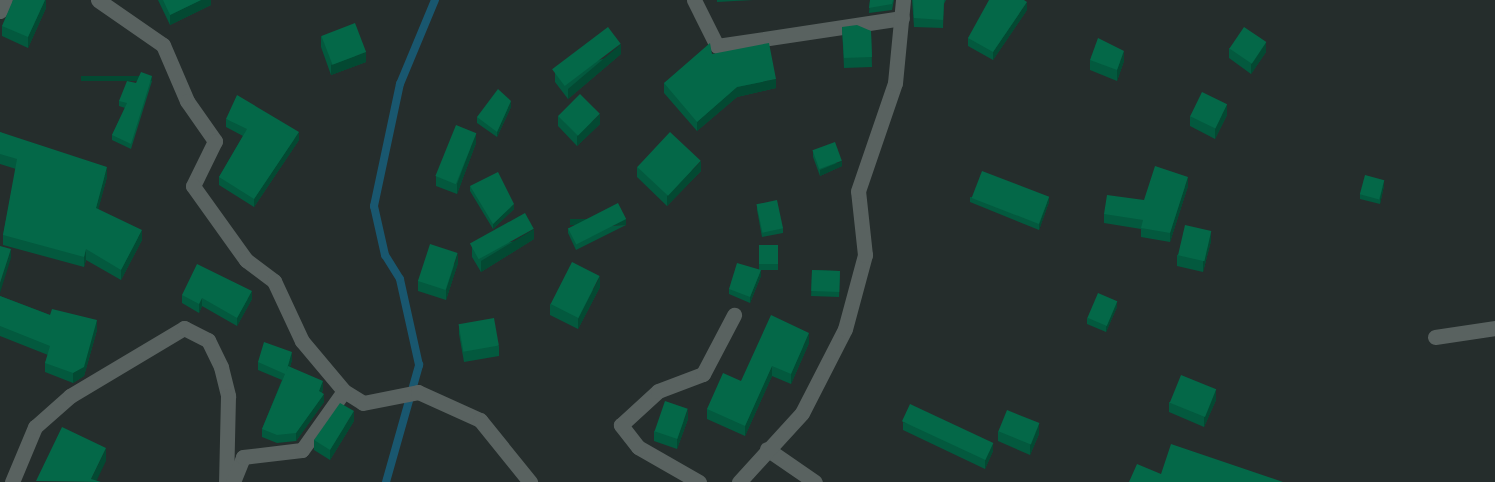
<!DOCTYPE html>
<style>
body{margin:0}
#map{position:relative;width:1495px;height:482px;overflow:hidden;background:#252d2c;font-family:Mulish,sans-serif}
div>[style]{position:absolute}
.stream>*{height:8px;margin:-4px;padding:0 4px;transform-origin:4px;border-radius:4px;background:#19576f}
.minor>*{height:15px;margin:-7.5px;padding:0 7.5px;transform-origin:7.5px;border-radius:7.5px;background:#596260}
.wall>*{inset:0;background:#03593e;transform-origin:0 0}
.shaded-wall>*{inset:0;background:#034932;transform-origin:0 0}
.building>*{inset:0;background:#046848;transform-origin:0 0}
span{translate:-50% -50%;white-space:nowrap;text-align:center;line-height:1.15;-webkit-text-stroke:6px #111414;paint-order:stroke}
</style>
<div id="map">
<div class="stream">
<i style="left:386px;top:482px;width:122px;rotate:-74.2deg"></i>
<i style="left:419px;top:365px;width:88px;rotate:-102.5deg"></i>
<i style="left:400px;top:279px;width:28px;rotate:-122deg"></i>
<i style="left:385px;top:255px;width:50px;rotate:-102.7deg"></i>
<i style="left:374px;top:206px;width:125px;rotate:-78deg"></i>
<i style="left:400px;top:84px;width:91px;rotate:-67.4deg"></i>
</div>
<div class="minor">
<i style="left:98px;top:0;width:79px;rotate:34.7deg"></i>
<i style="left:163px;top:45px;width:61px;rotate:66.8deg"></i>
<i style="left:187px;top:101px;width:49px;rotate:55deg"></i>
<i style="left:215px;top:141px;width:50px;rotate:116.1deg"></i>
<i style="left:193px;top:186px;width:91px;rotate:54.4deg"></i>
<i style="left:246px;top:260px;width:35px;rotate:37deg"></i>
<i style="left:274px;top:281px;width:66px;rotate:65deg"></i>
<i style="left:302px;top:341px;width:65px;rotate:50deg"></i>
<i style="left:344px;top:391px;width:22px;rotate:32deg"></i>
<i style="left:363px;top:403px;width:56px;rotate:-11.3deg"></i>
<i style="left:418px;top:392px;width:68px;rotate:24.3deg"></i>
<i style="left:480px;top:420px;width:80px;rotate:51.1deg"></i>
<i style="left:694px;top:0;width:51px;rotate:63.4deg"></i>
<i style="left:717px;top:46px;width:187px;rotate:-8.6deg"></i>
<i style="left:0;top:11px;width:12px;rotate:-66deg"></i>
<i style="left:1435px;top:337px;width:61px;rotate:-8.5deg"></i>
<i style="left:767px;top:449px;width:58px;rotate:34.5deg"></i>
<i style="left:12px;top:482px;width:60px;rotate:-67.3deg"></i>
<i style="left:35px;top:427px;width:47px;rotate:-41.5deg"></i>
<i style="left:70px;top:396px;width:133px;rotate:-30.8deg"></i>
<i style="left:184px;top:328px;width:27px;rotate:27deg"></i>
<i style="left:208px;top:340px;width:30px;rotate:64deg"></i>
<i style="left:221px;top:367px;width:30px;rotate:76deg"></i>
<i style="left:228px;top:396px;width:86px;rotate:91.3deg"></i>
<i style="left:233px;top:482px;width:27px;rotate:-68deg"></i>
<i style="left:243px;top:457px;width:59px;rotate:-6.8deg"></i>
<i style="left:302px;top:450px;width:72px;rotate:-54.6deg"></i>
<i style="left:699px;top:482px;width:70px;rotate:-150.2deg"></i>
<i style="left:638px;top:447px;width:28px;rotate:-128deg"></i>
<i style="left:621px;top:425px;width:50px;rotate:-42.6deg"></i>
<i style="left:658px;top:391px;width:48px;rotate:-20.7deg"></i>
<i style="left:703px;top:374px;width:67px;rotate:-62.3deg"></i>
<i style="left:739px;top:482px;width:93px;rotate:-47.6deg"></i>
<i style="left:802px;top:413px;width:94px;rotate:-62.9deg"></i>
<i style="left:845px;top:329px;width:77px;rotate:-74.9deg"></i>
<i style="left:865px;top:255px;width:64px;rotate:-96.2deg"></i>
<i style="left:858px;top:191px;width:114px;rotate:-71.1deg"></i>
<i style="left:895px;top:83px;width:83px;rotate:-84.5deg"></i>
</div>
<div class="wall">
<i style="clip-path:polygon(46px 0,46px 8px,28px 48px,2px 36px,2px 26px)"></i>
<i style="clip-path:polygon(158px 0,211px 0,211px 5px,170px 25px)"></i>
<i style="clip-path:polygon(717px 0,753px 0,717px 2px)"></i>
<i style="clip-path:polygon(870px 0,894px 0,892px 10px,869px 13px)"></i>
<i style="clip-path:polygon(912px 0,946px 0,944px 4px,943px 28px,914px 27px)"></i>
<i style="clip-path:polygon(1027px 10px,993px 60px,968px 46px,968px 38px)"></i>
<i style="clip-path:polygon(842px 27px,871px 31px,872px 67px,844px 68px)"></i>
<i style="clip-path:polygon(321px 36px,366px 62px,331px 75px,321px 47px)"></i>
<i style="clip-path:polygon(1229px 48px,1266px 52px,1251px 74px,1229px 58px)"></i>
<i style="clip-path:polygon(621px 54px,568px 99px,555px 82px,555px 72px)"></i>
<i style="clip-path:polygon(712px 54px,776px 88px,737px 97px,697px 131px,664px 93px,664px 83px)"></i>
<i style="clip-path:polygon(1090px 60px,1124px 61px,1117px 81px,1090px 70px)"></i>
<i style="clip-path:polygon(152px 81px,131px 149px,112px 140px,112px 135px,125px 108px,119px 106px,119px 101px,136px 83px)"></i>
<i style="clip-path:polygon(511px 107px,497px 137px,477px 123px,477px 117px)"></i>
<i style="clip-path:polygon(1227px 115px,1215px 139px,1190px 126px,1190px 116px)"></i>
<i style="clip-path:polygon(558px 116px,600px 124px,577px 146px,558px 126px)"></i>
<i style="clip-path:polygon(226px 119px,299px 140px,254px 207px,219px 185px,219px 177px,243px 136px,226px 127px)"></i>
<i style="clip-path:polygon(0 132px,107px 177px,98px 209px,142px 240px,121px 280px,86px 260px,84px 267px,3px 245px,3px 235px,16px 169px,0 164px)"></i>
<i style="clip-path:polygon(476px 143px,457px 194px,436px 186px,436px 176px)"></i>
<i style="clip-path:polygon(813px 152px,842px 166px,820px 176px,813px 157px)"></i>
<i style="clip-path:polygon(637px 167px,701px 171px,667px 206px,637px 177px)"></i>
<i style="clip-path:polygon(470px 186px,514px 209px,493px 229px,470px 191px)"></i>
<i style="clip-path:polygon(1188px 186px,1170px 242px,1141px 237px,1141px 229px,1104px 223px,1104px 214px)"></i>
<i style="clip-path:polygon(1384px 186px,1380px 204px,1360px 199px,1360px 194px)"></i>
<i style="clip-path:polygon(970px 197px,1049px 202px,1039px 230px,970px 202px)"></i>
<i style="clip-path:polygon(757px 205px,783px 228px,783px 233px,762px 237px,757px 210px)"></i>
<i style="clip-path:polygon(626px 225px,576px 250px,568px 233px,568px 228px)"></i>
<i style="clip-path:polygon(534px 239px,481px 272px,472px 257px,472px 247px)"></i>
<i style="clip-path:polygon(1211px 241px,1203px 272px,1177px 266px,1177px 255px)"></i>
<i style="clip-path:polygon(759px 245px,778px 245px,778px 270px,760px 270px,761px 276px,750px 303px,729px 294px,729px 289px,759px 270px)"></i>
<i style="clip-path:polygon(458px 263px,446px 300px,418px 291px,418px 281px)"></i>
<i style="left:812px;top:270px;width:28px;height:26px;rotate:2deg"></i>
<i style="clip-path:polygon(600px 287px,578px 329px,550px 315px,550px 304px)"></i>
<i style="clip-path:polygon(182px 295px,252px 299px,237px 326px,202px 306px,199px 313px,182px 303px)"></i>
<i style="clip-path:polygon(0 296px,50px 315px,97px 330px,84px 376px,73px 383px,45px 372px,45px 363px,48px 355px,0 336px)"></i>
<i style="clip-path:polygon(1117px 307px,1106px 332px,1087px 324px,1087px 318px)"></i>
<i style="clip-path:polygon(459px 324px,499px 346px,499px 356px,464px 362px,459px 334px)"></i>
<i style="clip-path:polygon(809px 343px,791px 384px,772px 376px,745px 436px,707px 419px,707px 409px,741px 381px)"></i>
<i style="clip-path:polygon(292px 360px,290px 367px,323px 389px,322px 393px,324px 402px,296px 441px,277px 443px,262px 437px,262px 429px,282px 380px,258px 370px,258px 362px)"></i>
<i style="clip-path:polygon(1216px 400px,1204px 427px,1169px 412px,1169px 402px)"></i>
<i style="clip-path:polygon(688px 419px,677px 449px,654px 441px,654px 431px)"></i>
<i style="clip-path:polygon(354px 421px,330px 460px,314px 450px,314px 440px)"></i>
<i style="clip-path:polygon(903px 422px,993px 451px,985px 469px,903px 430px)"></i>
<i style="clip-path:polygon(998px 431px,1039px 434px,1030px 455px,998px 441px)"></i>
</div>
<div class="shaded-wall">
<i style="clip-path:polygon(45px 0,46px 0,46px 8px,28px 48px,28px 37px)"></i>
<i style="clip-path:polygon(201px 0,211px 0,211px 5px,170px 25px,170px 15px)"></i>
<i style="clip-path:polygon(1027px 2px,1027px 10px,993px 60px,993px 52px)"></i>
<i style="clip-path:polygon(1266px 42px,1266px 52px,1251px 74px,1251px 64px)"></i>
<i style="clip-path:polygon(621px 44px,621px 54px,568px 99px,568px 89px)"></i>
<i style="clip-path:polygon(1124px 51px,1124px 61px,1117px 81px,1117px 70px)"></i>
<i style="clip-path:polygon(366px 52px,366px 62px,331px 75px,331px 65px)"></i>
<i style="left:152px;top:76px;width:5px;height:71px;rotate:90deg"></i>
<i style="clip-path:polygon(776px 79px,776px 88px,737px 97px,697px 131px,697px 122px,737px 87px)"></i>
<i style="clip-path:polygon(511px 101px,511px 107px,497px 137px,497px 132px)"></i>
<i style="clip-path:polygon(1227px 104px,1227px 115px,1215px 139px,1215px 129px)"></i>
<i style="clip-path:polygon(600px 114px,600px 124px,577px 146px,577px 136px)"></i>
<i style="clip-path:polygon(299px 132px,299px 140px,254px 207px,254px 199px)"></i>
<i style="clip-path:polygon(476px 133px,476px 143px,457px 194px,457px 184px)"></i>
<i style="clip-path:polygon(701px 161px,701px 171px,667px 206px,667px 196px)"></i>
<i style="clip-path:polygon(842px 161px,842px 166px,820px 176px,820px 170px)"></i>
<i style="clip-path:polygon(107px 167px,107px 177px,96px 218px,96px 208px)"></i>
<i style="clip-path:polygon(1188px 177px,1188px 186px,1170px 242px,1170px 233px)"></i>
<i style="clip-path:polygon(1384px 180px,1384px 186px,1380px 204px,1380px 199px)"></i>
<i style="clip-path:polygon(1049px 197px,1049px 202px,1039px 230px,1039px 225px)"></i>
<i style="clip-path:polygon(514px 204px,514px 209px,493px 229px,493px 224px)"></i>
<i style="left:626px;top:219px;width:6px;height:56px;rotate:90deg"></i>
<i style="clip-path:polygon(534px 229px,534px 239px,481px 272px,481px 261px)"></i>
<i style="clip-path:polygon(142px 230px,142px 240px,121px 280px,121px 270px)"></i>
<i style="clip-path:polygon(1211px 231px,1211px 241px,1203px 272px,1203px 262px)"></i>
<i style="clip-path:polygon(11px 249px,11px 258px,0 293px,0 283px)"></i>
<i style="clip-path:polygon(86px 249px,86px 260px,84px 267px,84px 257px)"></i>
<i style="clip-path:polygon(458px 253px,458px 263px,446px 300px,446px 290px)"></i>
<i style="clip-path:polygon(761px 270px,761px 276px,750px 303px,750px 297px)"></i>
<i style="clip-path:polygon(600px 276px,600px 287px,578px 329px,578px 319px)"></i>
<i style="clip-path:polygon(252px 291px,252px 299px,237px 326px,237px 318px)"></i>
<i style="clip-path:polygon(202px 298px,202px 306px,199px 313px,199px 304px)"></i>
<i style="clip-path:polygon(1117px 301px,1117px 307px,1106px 332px,1106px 327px)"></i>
<i style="clip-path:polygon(97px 320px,97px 330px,84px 376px,73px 383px,73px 373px)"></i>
<i style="clip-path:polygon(809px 333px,809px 343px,791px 384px,791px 374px)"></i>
<i style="clip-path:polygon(292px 352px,292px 360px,286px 380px,286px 372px)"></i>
<i style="clip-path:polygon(772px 366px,772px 376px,745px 436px,745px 426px)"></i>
<i style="clip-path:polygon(323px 381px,323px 389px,319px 399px,319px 391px)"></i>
<i style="clip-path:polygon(1216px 389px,1216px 400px,1204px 427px,1204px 417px)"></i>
<i style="clip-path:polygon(324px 394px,324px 402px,296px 441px,296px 433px)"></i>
<i style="clip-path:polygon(688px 409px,688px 419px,677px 449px,677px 439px)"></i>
<i style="clip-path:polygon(354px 411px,354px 421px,330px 460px,330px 450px)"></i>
<i style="clip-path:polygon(1039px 423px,1039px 434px,1030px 455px,1030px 444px)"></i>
<i style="clip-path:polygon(993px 443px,993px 451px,985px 469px,985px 460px)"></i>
<i style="clip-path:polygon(106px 448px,106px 461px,96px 482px,91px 479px)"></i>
</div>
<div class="building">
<i style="clip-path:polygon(13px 0,45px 0,28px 37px,2px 26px)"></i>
<i style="clip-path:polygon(163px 0,201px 0,170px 15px)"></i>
<i style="clip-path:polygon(870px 0,893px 0,892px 4px,869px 8px)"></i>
<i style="clip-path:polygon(913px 0,944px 0,943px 20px,914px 18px)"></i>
<i style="clip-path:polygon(989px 0,1024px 0,1027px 2px,993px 52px,968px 38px)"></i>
<i style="left:355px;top:23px;width:31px;height:36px;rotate:69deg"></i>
<i style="clip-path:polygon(857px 25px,871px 31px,872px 57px,844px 58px,842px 27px)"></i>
<i style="left:608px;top:27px;width:21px;height:70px;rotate:53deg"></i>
<i style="left:1244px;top:27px;width:27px;height:26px;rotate:34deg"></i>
<i style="clip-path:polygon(1098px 38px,1124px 51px,1117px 70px,1090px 60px)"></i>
<i style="clip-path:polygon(710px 43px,712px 54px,769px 43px,776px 79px,737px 87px,697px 122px,664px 83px)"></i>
<i style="clip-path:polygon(141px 72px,152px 76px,131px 144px,112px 135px,127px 103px,119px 101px,127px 81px,136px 83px)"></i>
<i style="clip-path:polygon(498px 89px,511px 101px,497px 132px,477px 117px)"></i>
<i style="left:1202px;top:92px;width:28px;height:27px;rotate:26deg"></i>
<i style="left:580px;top:94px;width:28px;height:31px;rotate:45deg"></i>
<i style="clip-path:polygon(237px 95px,299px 132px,254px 199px,219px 177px,247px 129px,226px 119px)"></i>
<i style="left:456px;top:125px;width:22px;height:55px;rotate:22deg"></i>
<i style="clip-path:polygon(0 132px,107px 167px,96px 208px,142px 230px,121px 270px,86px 249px,84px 257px,3px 235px,17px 159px,0 154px)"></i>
<i style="left:670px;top:132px;width:42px;height:48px;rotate:43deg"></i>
<i style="left:835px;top:142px;width:20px;height:24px;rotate:70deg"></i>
<i style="clip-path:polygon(1155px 166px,1188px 177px,1170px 233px,1141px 228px,1143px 220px,1104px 214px,1107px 195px,1144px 200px)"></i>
<i style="left:982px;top:171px;width:72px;height:29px;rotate:21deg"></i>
<i style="clip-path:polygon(498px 172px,514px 204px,493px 224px,470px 186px)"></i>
<i style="left:1365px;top:175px;width:20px;height:20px;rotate:15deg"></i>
<i style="left:777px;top:200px;width:29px;height:21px;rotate:78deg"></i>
<i style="left:618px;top:203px;width:18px;height:56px;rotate:63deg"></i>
<i style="left:525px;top:213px;width:18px;height:63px;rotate:61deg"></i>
<i style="left:1185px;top:225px;width:27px;height:31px;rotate:13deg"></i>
<i style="left:430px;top:244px;width:29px;height:39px;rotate:18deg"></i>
<i style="left:759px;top:245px;width:19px;height:19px"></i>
<i style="clip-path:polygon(0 246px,11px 249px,0 283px)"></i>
<i style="left:572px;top:262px;width:31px;height:47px;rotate:27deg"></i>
<i style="clip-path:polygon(737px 263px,761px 270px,750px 297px,729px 289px)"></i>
<i style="clip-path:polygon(197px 264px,252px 291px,237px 318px,202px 298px,199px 304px,182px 295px)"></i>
<i style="left:812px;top:270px;width:28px;height:21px;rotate:2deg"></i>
<i style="left:1098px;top:293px;width:21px;height:27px;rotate:23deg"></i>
<i style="clip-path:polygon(0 296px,50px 315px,52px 309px,97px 320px,84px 367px,73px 373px,45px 363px,50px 346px,0 326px)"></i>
<i style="clip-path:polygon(771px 315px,809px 333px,791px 374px,772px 366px,745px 426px,707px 409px,723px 373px,741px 381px)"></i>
<i style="left:494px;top:318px;width:28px;height:36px;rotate:80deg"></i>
<i style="clip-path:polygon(264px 342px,292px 352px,286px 372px,288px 366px,323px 381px,319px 391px,324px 394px,296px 433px,277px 435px,262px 429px,285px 374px,258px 362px)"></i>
<i style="left:1181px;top:375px;width:38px;height:30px;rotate:22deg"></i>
<i style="left:665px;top:401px;width:24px;height:32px;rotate:19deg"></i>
<i style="clip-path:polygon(340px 403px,354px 411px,330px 450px,314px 440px)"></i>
<i style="left:910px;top:404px;width:92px;height:19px;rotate:25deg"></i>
<i style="left:1007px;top:410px;width:35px;height:23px;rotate:22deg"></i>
<i style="clip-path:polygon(62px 427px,106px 448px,91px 479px,101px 482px,36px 481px)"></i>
<i style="clip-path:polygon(1171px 444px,1283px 482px,1129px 482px,1137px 464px,1161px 474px)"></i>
</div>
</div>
